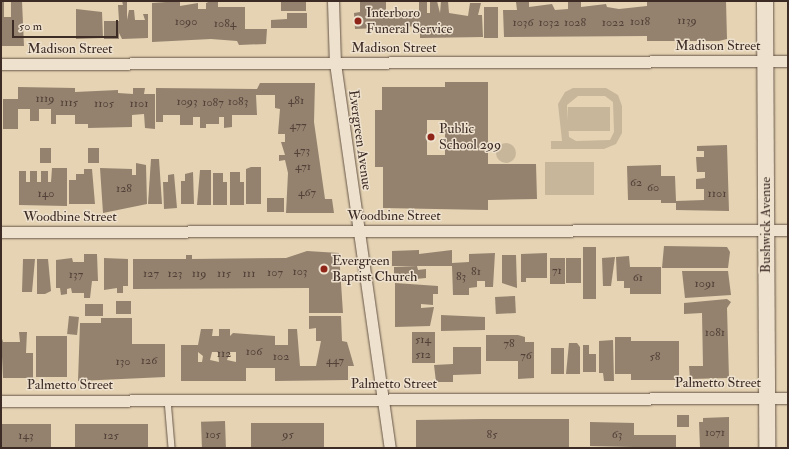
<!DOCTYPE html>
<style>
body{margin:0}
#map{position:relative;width:789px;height:449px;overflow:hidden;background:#e5d3b3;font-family:"IM FELL Double Pica",serif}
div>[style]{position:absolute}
.green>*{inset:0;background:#c8b69b;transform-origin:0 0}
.round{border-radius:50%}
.building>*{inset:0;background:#94826f;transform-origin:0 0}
.roads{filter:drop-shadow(0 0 1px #675548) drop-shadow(0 0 1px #675548)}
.lane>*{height:5.5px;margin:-2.75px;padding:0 2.75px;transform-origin:2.75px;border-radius:2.75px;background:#eee2ce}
.street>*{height:11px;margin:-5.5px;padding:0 5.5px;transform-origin:5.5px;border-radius:5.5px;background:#eee2ce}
.secondary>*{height:16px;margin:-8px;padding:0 8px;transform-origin:8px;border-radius:8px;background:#eee2ce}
.dots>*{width:11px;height:11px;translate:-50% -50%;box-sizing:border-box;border:2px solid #eee2ce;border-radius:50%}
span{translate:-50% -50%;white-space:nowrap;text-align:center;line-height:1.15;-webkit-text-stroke:3px #eee2ce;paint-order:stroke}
.number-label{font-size:12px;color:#534138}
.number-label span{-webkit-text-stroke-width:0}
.poi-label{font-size:14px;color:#3d2b25}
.left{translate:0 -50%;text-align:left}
.street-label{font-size:14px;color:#3d2b25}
.frame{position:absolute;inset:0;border:2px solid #3d2b25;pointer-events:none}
.scale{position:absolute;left:12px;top:20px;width:106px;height:18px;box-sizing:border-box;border:2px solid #3d2b25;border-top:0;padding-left:5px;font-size:12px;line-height:14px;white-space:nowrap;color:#3d2b25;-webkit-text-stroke:3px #eee2ce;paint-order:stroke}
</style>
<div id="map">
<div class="green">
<i style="clip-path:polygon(evenodd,573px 88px,606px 88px,618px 95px,622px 106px,622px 133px,616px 144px,604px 149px,551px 149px,551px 141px,562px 141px,558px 104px,565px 92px,573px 88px,578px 96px,605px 96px,613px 102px,614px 132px,610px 140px,576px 141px,569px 137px,567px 105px,578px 96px)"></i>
<i style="left:610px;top:107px;width:24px;height:42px;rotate:90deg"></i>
<i class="round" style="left:496px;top:143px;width:20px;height:20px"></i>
<i style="left:594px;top:162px;width:33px;height:49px;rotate:90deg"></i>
</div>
<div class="building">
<i style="clip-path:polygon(1px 1px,4px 1px,4px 17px,11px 17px,11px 1px,22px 1px,24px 46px,1px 46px)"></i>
<i style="clip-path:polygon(122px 1px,127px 1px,127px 20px,129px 10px,134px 10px,135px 20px,145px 20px,143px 14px,148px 14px,148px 38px,122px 39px,119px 33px,119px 39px,104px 39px,104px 21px,119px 21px,118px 5px,123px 5px)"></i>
<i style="clip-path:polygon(180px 1px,180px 6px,198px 3px,198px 9px,206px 9px,206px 3px,211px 1px,218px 1px,218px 7px,245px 7px,245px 29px,267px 29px,266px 44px,239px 45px,237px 41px,211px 39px,152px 42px,152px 3px)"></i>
<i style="left:281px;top:1px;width:25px;height:10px"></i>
<i style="clip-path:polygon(360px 1px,386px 1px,386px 12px,419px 11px,419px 1px,427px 1px,427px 13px,430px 13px,430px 1px,437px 1px,440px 13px,441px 1px,448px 1px,449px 13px,468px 16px,470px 3px,481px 3px,478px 15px,482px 15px,483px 37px,420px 38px,420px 26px,355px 29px,354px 13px,360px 12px)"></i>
<i style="clip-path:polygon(529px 1px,529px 7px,552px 4px,555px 10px,568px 9px,568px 1px,581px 1px,581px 7px,606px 4px,607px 7px,619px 9px,647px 6px,647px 1px,726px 1px,727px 39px,719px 41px,647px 41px,647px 36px,504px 37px,503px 10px,517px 10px,516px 2px)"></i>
<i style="left:484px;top:7px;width:14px;height:31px"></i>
<i style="clip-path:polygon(76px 9px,102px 12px,103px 38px,76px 39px)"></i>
<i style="clip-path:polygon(287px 13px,307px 13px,307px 28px,271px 28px,271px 20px,287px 19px)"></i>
<i style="clip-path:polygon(evenodd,445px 82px,488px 82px,488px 164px,536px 164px,537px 199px,488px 200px,488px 210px,383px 208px,383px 167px,375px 167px,375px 110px,382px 110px,382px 87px,445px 87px,445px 82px,427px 120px,445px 120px,445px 155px,427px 155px,427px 120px)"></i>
<i style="clip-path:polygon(260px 83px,315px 83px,314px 122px,325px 199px,332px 199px,334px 213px,286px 213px,288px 173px,285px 160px,279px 161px,279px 155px,285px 155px,281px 142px,285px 142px,285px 134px,278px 134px,280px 109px,275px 108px,275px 95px,256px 95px,257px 115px,232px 115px,232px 127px,224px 128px,224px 117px,219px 117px,219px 124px,206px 124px,206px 128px,200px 128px,200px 117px,193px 117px,193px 125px,180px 125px,180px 115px,163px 115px,163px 122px,156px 122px,156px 88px,257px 89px)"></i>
<i style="clip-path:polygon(18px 87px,75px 88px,75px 92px,118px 90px,118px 93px,133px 94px,133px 88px,145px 88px,144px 94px,155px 94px,155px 129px,145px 128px,144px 114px,132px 115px,132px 127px,88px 128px,88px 124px,75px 124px,75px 115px,56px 115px,56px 124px,51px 124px,51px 109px,39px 109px,39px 121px,30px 121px,30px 109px,18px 109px,18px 129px,3px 129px,3px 99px,18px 99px)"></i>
<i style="clip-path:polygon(727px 145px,729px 211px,676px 210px,676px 203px,661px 203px,661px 200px,628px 200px,627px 166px,661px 165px,661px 176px,675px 176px,676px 201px,704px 200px,704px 189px,696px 189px,696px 179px,705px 178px,705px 172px,697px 172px,696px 157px,704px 157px,704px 151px,697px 151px,697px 146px)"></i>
<i style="left:40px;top:148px;width:11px;height:15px"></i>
<i style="left:88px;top:148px;width:11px;height:15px"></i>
<i style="clip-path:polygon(151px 159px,159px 159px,162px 204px,148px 204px)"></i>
<i style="clip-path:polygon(136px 163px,146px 165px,147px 204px,103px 213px,100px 168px,132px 169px,132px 175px,136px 175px)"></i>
<i style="clip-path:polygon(251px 167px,261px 167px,261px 204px,246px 204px,246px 169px)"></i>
<i style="clip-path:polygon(52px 168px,67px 168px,67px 206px,19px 205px,19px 171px,26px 171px,26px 182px,30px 182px,30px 171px,37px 171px,37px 182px,41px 182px,41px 171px,48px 171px,48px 182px,51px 182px)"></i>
<i style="clip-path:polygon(84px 169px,92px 169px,95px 204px,69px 204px,69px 180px,76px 180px,76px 174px,84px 174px)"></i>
<i style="clip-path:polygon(200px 170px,211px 170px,211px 205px,197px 205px)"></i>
<i style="clip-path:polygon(193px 172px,194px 204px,181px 204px,181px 181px,185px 181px,185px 174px)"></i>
<i style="clip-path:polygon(230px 172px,240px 172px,240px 182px,244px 182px,244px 205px,230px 205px)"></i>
<i style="clip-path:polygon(213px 173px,223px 173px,223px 182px,227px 182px,227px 205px,213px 205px)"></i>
<i style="clip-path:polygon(174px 174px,177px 208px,164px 209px,163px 182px,168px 182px,168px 175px)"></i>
<i style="left:267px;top:198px;width:17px;height:14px"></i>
<i style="clip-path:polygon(664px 246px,727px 247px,730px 252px,728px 268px,662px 268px)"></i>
<i style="left:583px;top:247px;width:13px;height:52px"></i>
<i style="clip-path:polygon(419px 250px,419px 254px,452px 250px,452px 263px,469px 262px,469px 254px,495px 253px,493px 287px,485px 287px,485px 281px,477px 281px,477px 287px,469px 288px,469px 295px,453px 295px,452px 266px,392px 266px,392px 251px)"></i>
<i style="clip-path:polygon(307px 251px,339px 253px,343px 313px,309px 313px,309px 288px,133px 289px,133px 259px,186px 259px,186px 255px,192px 255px,192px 259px,286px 258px)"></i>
<i style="clip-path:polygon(547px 253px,547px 278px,526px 278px,526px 282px,521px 282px,521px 254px)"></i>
<i style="clip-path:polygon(84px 254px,97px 254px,98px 281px,92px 281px,90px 298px,84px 298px,84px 293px,72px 293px,71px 288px,67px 289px,67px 294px,61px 295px,60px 288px,56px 288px,56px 260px,72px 258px,73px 262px,84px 262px)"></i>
<i style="clip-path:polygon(502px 255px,516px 255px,517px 288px,502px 283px)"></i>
<i style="clip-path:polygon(629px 256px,630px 267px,661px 267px,661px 294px,630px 294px,630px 288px,624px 288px,624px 281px,617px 281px,616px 257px)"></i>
<i style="clip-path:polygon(615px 257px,611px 286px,603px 286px,602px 258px)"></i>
<i style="clip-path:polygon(104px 258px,128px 259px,128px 286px,123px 286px,123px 293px,117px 293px,117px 288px,104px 290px)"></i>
<i style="left:550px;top:258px;width:15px;height:26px"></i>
<i style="left:566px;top:258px;width:15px;height:25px"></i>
<i style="clip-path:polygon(23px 259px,35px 259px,32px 292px,22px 292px)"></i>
<i style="clip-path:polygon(37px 259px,48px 259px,51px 291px,45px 294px,37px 294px)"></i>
<i style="clip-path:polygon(417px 266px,418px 270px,426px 269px,426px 278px,394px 281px,394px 267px)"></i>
<i style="clip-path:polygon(682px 271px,728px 271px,731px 295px,685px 298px)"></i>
<i style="clip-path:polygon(395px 283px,438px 286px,438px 294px,433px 294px,433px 305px,421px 304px,421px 308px,434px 307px,430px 326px,395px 327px)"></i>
<i style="left:515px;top:296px;width:17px;height:20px;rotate:87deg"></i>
<i style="clip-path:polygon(727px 299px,731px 302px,727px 308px,729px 378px,690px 379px,689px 366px,703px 366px,702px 313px,684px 314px,684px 303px)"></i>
<i style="left:131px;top:301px;width:13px;height:15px;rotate:90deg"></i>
<i style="left:85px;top:304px;width:18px;height:12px"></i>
<i style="clip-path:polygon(441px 315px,485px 317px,485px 330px,441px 331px)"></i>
<i style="left:69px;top:316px;width:10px;height:18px;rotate:6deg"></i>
<i style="clip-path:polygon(evenodd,309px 316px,341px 316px,342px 341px,347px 342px,354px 366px,348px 366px,348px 380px,275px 381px,275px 368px,246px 368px,246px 381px,181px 381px,181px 345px,198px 345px,201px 329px,213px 329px,212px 336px,219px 336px,219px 329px,230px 329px,230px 336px,233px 333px,275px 336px,275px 345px,288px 345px,288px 329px,297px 329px,300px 366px,316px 366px,321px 341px,316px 341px,316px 328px,309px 329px,309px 316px,198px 352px,203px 356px,202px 362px,198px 362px,198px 352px,309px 316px,212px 352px,218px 352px,219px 362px,210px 360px,212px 352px,309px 316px,230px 352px,236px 352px,236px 362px,227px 360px,230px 352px)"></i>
<i style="clip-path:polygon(101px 318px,132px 318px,132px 344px,165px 344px,165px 377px,78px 381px,80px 323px,101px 323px)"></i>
<i style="clip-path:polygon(19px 332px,27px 332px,26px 353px,33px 353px,33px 378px,3px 378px,1px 335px,3px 342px,20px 342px)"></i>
<i style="left:412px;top:332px;width:23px;height:31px"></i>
<i style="clip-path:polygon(486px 335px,518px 335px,525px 337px,525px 342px,534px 342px,534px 378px,518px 379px,518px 361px,486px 361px)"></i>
<i style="left:36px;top:336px;width:31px;height:41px"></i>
<i style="clip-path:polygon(615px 337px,631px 337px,631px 341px,679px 341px,679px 380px,631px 380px,631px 374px,615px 374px)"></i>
<i style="clip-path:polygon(613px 340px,614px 381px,604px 381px,603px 373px,599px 373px,599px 341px)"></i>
<i style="clip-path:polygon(569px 343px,577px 343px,580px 347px,580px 374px,566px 374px)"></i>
<i style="clip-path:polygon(583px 345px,589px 345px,589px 354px,596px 354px,596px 372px,583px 372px)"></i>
<i style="clip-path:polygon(453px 347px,481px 347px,481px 374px,453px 375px,453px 382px,436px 382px,434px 365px,453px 364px)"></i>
<i style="left:551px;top:348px;width:13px;height:26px"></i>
<i style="left:677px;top:415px;width:12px;height:12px"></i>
<i style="clip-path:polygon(729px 417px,729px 448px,700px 448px,699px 422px,703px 422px,703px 418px)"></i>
<i style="clip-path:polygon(483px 419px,569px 419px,569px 448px,416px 448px,416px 420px)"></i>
<i style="left:225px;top:421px;width:27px;height:24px;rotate:88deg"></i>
<i style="clip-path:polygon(590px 422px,634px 423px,634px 435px,676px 435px,676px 448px,590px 446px)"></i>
<i style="left:251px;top:423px;width:73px;height:24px"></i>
<i style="left:1px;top:424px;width:50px;height:24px"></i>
<i style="left:75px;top:424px;width:73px;height:24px"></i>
</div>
<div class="roads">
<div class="lane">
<i style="left:168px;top:400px;width:48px;rotate:85.2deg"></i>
</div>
<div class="street">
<i style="left:333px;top:1px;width:62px;rotate:88.2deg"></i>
<i style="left:335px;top:63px;width:389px;rotate:81.9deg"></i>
<i style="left:1px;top:64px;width:787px;rotate:-0.22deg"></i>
<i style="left:1px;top:232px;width:787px;rotate:-0.15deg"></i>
<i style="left:1px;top:401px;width:787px;rotate:-0.22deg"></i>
</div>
<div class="secondary">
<i style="left:765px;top:1px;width:447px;rotate:89.7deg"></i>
</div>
</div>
<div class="dots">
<i style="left:358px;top:21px;background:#8f2418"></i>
<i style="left:431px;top:137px;background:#8f2418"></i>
<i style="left:324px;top:269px;background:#8f2418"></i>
</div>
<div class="number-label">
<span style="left:687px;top:21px">1139</span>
<span style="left:186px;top:22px">1090</span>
<span style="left:640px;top:22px">1018</span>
<span style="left:523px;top:23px">1036</span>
<span style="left:549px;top:23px">1032</span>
<span style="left:575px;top:23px">1028</span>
<span style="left:613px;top:23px">1022</span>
<span style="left:225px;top:24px">1084</span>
<span style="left:45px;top:99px">1119</span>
<span style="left:296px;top:101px">481</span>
<span style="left:187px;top:102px">1093</span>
<span style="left:238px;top:102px">1083</span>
<span style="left:69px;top:103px">1115</span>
<span style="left:213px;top:103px">1087</span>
<span style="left:104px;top:104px">1105</span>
<span style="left:139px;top:104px">1101</span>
<span style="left:298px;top:126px">477</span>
<span style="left:302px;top:151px">473</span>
<span style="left:303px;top:167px">471</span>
<span style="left:636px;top:183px">62</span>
<span style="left:653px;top:188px">60</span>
<span style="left:124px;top:189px">128</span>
<span style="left:307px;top:193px">467</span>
<span style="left:46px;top:194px">140</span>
<span style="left:717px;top:194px">1101</span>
<span style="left:557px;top:271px">71</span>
<span style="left:300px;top:272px">103</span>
<span style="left:476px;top:272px">81</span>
<span style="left:275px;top:273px">107</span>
<span style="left:151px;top:274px">127</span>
<span style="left:175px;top:274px">123</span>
<span style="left:199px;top:274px">119</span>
<span style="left:224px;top:274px">115</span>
<span style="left:249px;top:274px">111</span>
<span style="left:76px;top:275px">137</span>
<span style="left:461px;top:277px">83</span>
<span style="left:638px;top:278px">61</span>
<span style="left:705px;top:284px">1091</span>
<span style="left:715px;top:333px">1081</span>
<span style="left:423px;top:340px">514</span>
<span style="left:509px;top:344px">78</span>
<span style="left:254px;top:352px">106</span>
<span style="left:224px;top:354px">112</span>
<span style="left:423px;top:355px">512</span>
<span style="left:526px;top:356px">76</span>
<span style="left:281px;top:357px">102</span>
<span style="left:655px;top:357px">58</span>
<span style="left:149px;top:361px">126</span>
<span style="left:335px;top:361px">447</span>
<span style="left:123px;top:362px">130</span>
<span style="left:715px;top:433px">1071</span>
<span style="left:213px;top:435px">105</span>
<span style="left:288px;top:435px">95</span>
<span style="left:492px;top:435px">85</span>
<span style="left:617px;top:435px">63</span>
<span style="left:26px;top:436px">143</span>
<span style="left:111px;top:436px">125</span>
</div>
<div class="poi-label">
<span class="left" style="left:366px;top:21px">Interboro<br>Funeral Service</span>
<span class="left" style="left:439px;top:137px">Public<br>School 299</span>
<span class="left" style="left:332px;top:269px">Evergreen<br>Baptist Church</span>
</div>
<div class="street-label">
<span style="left:718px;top:46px">Madison Street</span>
<span style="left:394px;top:48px">Madison Street</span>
<span style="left:70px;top:49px">Madison Street</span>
<span style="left:360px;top:140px;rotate:82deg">Evergreen Avenue</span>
<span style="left:394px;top:216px">Woodbine Street</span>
<span style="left:70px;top:217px">Woodbine Street</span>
<span style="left:766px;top:225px;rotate:-90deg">Bushwick Avenue</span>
<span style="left:718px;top:383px">Palmetto Street</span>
<span style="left:394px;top:384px">Palmetto Street</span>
<span style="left:70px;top:385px">Palmetto Street</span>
</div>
<div class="frame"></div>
<div class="scale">50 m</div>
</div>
